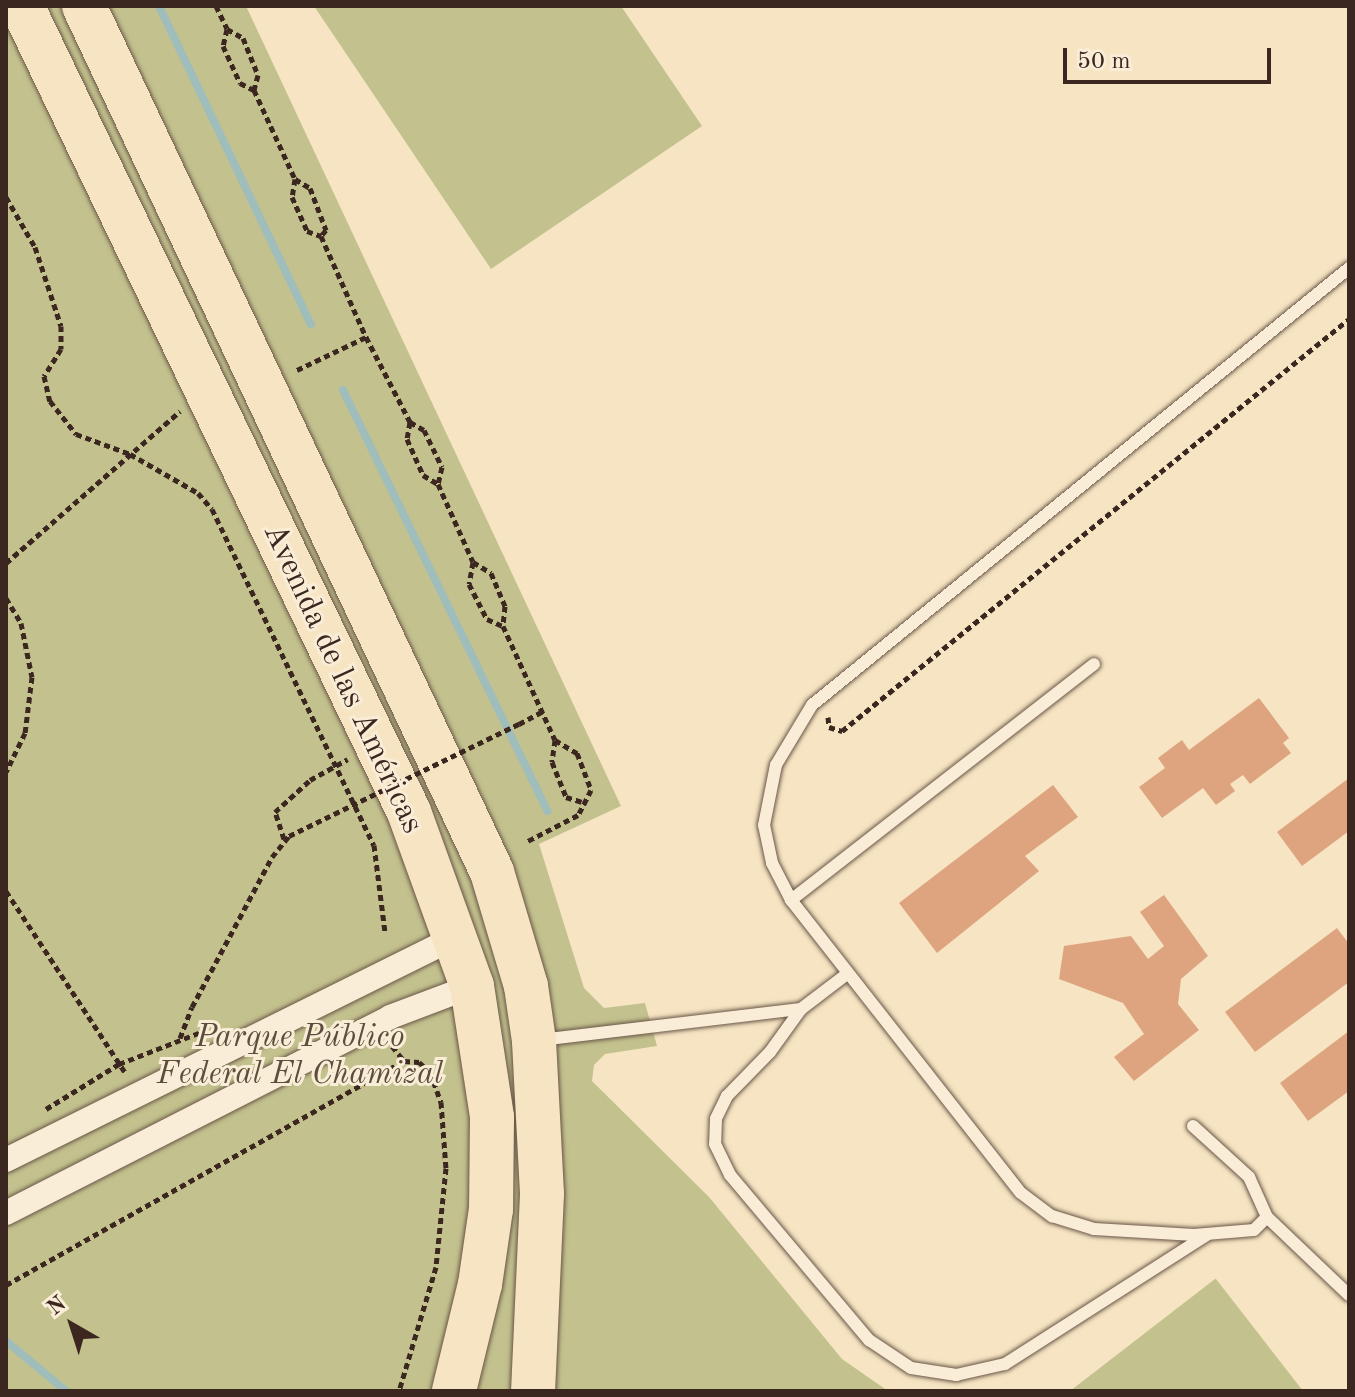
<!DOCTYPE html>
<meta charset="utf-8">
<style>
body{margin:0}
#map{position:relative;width:1355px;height:1397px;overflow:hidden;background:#f6e4c2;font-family:"Old Standard TT",serif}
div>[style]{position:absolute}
.green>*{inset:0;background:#c3c28e}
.stream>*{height:8px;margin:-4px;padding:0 4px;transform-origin:4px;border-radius:4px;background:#9fbdbb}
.building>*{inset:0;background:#dea480}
.path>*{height:5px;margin-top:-2.5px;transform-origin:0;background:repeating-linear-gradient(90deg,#3b271f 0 6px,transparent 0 10px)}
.roads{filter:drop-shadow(0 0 2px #6a5648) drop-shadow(0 0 2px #6a5648)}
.lane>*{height:12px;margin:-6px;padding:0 6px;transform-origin:6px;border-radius:6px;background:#f9edd7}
.street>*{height:24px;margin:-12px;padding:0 12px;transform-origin:12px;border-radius:12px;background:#f9edd7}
.highway>*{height:44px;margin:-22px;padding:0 22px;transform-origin:22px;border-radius:22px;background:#f6e4c2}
.path-bridge>*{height:5px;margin-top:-2.5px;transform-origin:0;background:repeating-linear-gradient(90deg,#3b271f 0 6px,transparent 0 10px)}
span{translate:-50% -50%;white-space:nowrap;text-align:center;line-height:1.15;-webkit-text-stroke:6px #f9edd7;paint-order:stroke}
.street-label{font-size:32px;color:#3b271f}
.park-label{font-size:32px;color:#5d4e3b;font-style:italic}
.frame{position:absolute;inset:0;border:8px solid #3b271f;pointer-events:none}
.north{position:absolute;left:32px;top:1285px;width:80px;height:80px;-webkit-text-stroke:6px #f9edd7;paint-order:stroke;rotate:321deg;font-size:22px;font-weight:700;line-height:32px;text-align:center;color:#3b271f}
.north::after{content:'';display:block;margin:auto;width:28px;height:36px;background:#3b271f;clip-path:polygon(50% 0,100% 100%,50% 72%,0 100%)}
.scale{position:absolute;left:1063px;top:48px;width:208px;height:36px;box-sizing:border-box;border:4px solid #3b271f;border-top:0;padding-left:10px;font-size:24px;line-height:28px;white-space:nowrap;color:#3b271f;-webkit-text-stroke:6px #f9edd7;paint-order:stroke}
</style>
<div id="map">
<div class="green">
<i style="clip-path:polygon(6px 6px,246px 6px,621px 806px,539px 844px,584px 988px,604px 1008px,645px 1003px,657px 1046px,605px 1054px,594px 1065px,592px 1081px,709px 1197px,842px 1359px,888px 1391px,6px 1391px)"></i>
<i style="clip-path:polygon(314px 6px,621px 6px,702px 126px,491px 269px)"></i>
<i style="clip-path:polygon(1216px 1279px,1303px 1391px,1070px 1391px,1215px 1279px)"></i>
</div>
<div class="stream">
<i style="left:159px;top:6px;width:353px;rotate:64.5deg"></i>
<i style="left:343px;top:390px;width:468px;rotate:64.1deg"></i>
<i style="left:6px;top:1341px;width:78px;rotate:39.8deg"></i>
</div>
<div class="building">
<i style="clip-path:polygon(1259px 698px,1289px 738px,1283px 743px,1291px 753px,1250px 784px,1243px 775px,1230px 784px,1235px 791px,1216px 805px,1203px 788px,1162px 818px,1139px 787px,1165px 768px,1158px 758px,1182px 740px,1189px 750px)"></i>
<i style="clip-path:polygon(1349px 778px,1349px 831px,1302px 866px,1277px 832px)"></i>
<i style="clip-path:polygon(1053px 785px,1078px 817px,1025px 856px,1039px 871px,937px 953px,899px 903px)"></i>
<i style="clip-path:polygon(1164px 895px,1208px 956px,1181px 979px,1178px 1004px,1199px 1030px,1134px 1081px,1114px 1057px,1144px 1034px,1123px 1003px,1059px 979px,1064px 946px,1131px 936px,1148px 959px,1164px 946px,1140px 912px)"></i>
<i style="clip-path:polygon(1337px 928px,1349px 944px,1349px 982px,1255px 1052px,1225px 1012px)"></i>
<i style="clip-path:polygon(1349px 1031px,1349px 1091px,1308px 1121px,1280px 1083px)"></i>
</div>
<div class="path">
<i style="left:216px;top:6px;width:25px;rotate:64deg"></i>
<i style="left:227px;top:29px;width:18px;rotate:29deg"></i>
<i style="left:243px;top:38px;width:40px;rotate:68deg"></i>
<i style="left:258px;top:75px;width:16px;rotate:105deg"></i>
<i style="left:254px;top:90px;width:98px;rotate:65.3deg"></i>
<i style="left:295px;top:179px;width:17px;rotate:31deg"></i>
<i style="left:310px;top:188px;width:45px;rotate:69.1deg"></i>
<i style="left:326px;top:230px;width:8px;rotate:130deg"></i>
<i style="left:321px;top:236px;width:111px;rotate:66deg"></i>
<i style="left:366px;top:337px;width:96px;rotate:62.6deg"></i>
<i style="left:410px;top:422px;width:16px;rotate:30deg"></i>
<i style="left:424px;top:430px;width:41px;rotate:64.1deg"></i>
<i style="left:442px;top:467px;width:17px;rotate:103deg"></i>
<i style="left:438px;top:484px;width:85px;rotate:65.8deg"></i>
<i style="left:473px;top:562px;width:21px;rotate:31deg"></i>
<i style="left:491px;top:573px;width:36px;rotate:67deg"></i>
<i style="left:505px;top:606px;width:20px;rotate:96deg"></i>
<i style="left:503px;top:626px;width:125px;rotate:65.5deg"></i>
<i style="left:555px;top:740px;width:26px;rotate:31deg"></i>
<i style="left:577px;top:753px;width:40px;rotate:69deg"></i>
<i style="left:591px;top:790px;width:28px;rotate:117deg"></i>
<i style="left:578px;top:815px;width:59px;rotate:152.6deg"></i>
<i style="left:227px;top:29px;width:17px;rotate:103deg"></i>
<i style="left:223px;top:46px;width:41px;rotate:65.3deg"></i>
<i style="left:240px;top:83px;width:16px;rotate:27deg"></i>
<i style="left:295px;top:179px;width:18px;rotate:99deg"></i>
<i style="left:292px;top:197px;width:37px;rotate:66deg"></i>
<i style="left:307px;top:231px;width:15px;rotate:20deg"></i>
<i style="left:6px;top:197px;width:58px;rotate:59.9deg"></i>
<i style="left:35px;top:247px;width:83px;rotate:71.8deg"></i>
<i style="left:61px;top:326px;width:23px;rotate:90deg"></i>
<i style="left:61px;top:349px;width:32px;rotate:122deg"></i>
<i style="left:44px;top:376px;width:26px;rotate:77deg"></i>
<i style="left:50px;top:401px;width:42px;rotate:51.8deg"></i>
<i style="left:76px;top:434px;width:58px;rotate:20.3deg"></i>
<i style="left:130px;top:454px;width:78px;rotate:29.8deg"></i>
<i style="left:198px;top:493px;width:21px;rotate:49deg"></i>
<i style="left:212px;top:509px;width:373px;rotate:64.3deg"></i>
<i style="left:374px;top:845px;width:88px;rotate:82.8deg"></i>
<i style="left:297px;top:370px;width:76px;rotate:-25.6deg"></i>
<i style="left:410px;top:422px;width:17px;rotate:100deg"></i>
<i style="left:407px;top:439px;width:39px;rotate:66deg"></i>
<i style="left:423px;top:475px;width:17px;rotate:31deg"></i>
<i style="left:473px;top:562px;width:22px;rotate:100deg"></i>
<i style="left:469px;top:584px;width:39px;rotate:63deg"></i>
<i style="left:487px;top:619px;width:17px;rotate:24deg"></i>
<i style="left:6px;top:563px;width:231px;rotate:-41.1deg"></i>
<i style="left:6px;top:598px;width:29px;rotate:59deg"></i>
<i style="left:21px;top:623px;width:55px;rotate:78.5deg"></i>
<i style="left:32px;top:677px;width:56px;rotate:97.1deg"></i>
<i style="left:25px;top:733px;width:43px;rotate:116deg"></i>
<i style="left:828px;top:717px;width:10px;rotate:84deg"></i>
<i style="left:829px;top:727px;width:14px;rotate:17deg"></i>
<i style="left:842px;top:731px;width:653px;rotate:-39.1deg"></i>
<i style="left:519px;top:724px;width:27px;rotate:-28deg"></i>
<i style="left:555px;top:740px;width:22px;rotate:98deg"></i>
<i style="left:552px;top:762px;width:38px;rotate:68deg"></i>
<i style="left:566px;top:797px;width:21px;rotate:17deg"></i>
<i style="left:284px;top:839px;width:28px;rotate:-108deg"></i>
<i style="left:275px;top:812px;width:47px;rotate:-42.4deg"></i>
<i style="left:310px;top:780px;width:43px;rotate:-28.9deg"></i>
<i style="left:6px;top:891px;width:219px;rotate:56.7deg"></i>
<i style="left:180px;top:1038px;width:33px;rotate:-69deg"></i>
<i style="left:192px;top:1007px;width:170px;rotate:-61.9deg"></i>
<i style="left:272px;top:857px;width:27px;rotate:-51deg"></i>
<i style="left:392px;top:1046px;width:19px;rotate:51deg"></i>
<i style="left:46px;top:1109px;width:86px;rotate:-31.7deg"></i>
<i style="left:119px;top:1064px;width:88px;rotate:-21.3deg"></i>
<i style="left:6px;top:1285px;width:457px;rotate:-29.4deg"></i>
<i style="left:404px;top:1061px;width:15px;rotate:4deg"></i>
<i style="left:419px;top:1062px;width:15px;rotate:42deg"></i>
<i style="left:430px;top:1072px;width:32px;rotate:70deg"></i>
<i style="left:441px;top:1102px;width:66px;rotate:85.7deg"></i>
<i style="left:446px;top:1168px;width:100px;rotate:95.8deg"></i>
<i style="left:436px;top:1267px;width:129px;rotate:106.6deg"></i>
</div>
<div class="roads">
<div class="lane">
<i style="left:1349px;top:268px;width:692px;rotate:140.86deg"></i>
<i style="left:812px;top:705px;width:70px;rotate:121deg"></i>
<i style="left:776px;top:765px;width:61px;rotate:101.3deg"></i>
<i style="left:764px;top:825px;width:39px;rotate:78deg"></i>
<i style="left:772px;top:863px;width:42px;rotate:62.8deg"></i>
<i style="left:791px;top:900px;width:372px;rotate:51.9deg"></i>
<i style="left:1021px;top:1193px;width:39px;rotate:37deg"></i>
<i style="left:1052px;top:1216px;width:44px;rotate:17.2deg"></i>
<i style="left:1094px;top:1229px;width:100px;rotate:3.4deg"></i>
<i style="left:1194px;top:1235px;width:60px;rotate:-4.8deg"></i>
<i style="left:1254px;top:1230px;width:18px;rotate:-45deg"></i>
<i style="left:1267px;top:1217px;width:113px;rotate:43.6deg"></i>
<i style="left:791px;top:900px;width:384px;rotate:-37.9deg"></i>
<i style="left:801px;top:1009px;width:53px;rotate:125.8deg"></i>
<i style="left:770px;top:1052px;width:62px;rotate:134.3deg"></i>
<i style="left:727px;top:1096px;width:25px;rotate:116deg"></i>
<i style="left:716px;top:1119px;width:25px;rotate:92deg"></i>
<i style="left:715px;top:1144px;width:34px;rotate:64deg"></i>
<i style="left:730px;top:1175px;width:216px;rotate:49.9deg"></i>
<i style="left:869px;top:1340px;width:50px;rotate:33.7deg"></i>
<i style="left:911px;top:1368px;width:46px;rotate:8.8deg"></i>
<i style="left:956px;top:1375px;width:50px;rotate:-12.7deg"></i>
<i style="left:1005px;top:1364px;width:240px;rotate:-32.6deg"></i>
<i style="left:540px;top:1040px;width:263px;rotate:-6.8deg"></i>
<i style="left:801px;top:1009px;width:58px;rotate:-37.3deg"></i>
<i style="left:1193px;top:1126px;width:76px;rotate:42.3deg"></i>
<i style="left:1249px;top:1177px;width:44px;rotate:65.8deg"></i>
</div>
<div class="street">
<i style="left:6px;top:1160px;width:502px;rotate:-26.36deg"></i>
<i style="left:6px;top:1213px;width:431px;rotate:-27deg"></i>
<i style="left:390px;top:1017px;width:88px;rotate:-20.7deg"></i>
</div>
<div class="highway">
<i style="left:22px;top:6px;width:894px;rotate:64.35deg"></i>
<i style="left:409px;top:812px;width:185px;rotate:70.1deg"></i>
<i style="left:472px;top:986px;width:133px;rotate:81.3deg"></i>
<i style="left:492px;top:1117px;width:92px;rotate:90.6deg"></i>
<i style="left:491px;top:1209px;width:76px;rotate:98.3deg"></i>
<i style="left:480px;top:1284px;width:110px;rotate:103.7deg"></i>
<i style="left:84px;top:6px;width:957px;rotate:64.77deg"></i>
<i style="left:492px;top:872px;width:119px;rotate:73.4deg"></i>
<i style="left:526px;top:986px;width:56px;rotate:81.7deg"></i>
<i style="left:534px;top:1041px;width:153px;rotate:87deg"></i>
<i style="left:542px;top:1194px;width:197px;rotate:92.6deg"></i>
</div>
</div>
<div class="path-bridge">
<i style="left:289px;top:836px;width:256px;rotate:-26deg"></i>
</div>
<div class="street-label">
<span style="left:342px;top:679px;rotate:65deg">Avenida de las Américas</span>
</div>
<div class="park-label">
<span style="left:300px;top:1057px">Parque Público<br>Federal El Chamizal</span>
</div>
<div class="frame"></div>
<div class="north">N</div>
<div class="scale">50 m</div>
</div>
